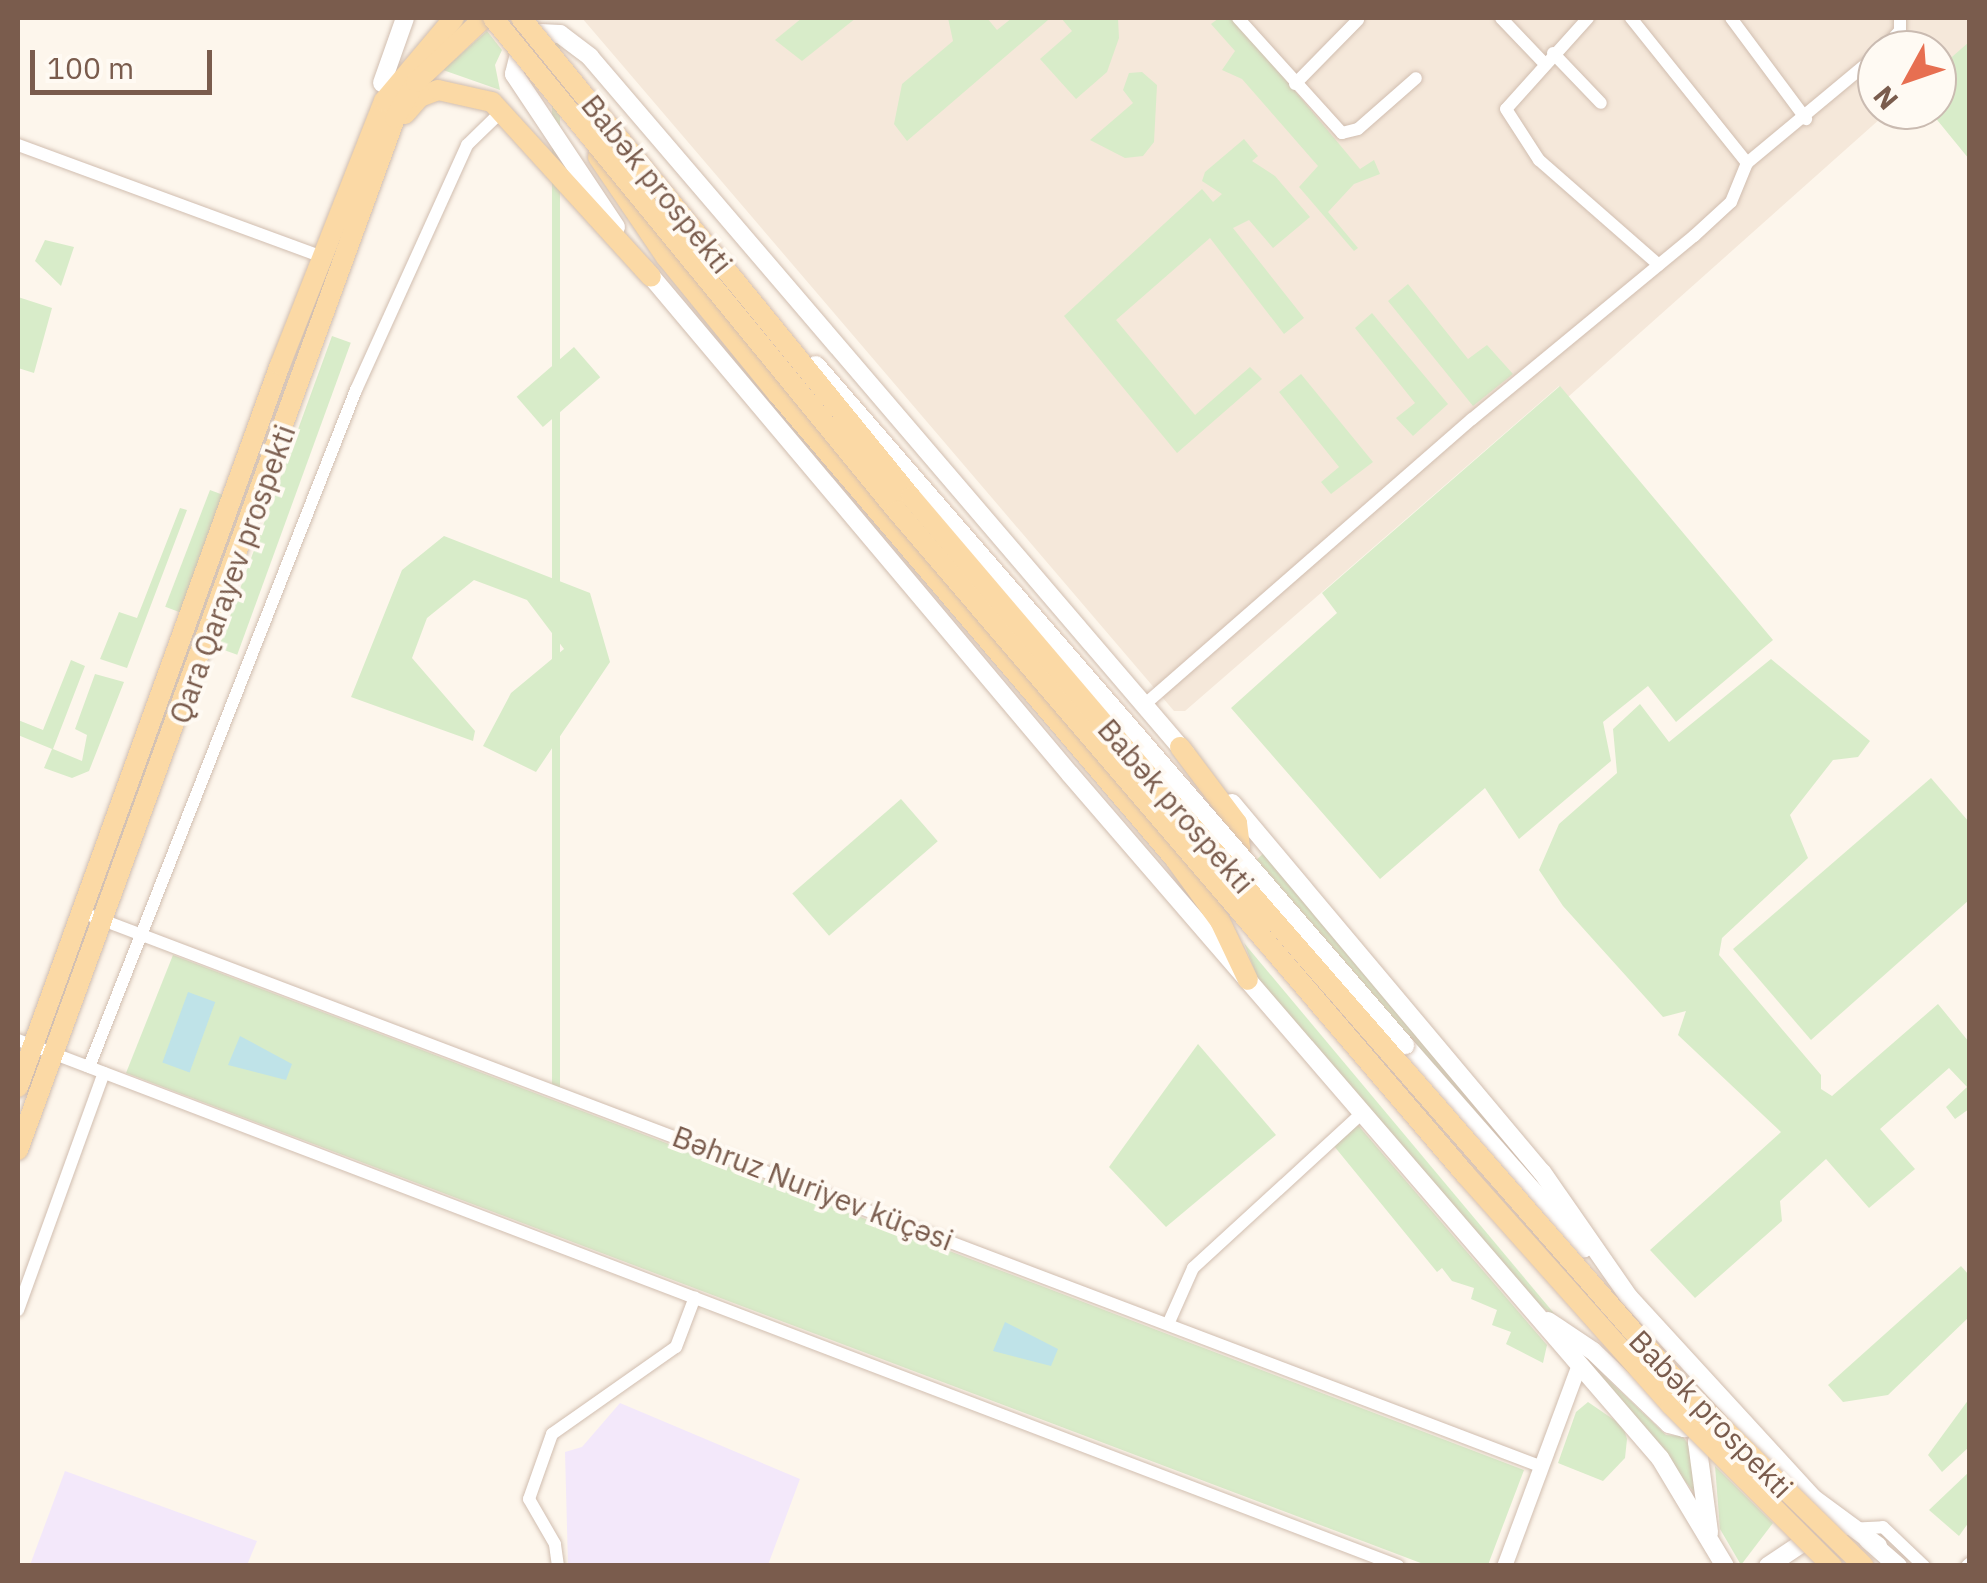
<!DOCTYPE html>
<meta charset="utf-8">
<style>
body{margin:0}
#map{position:relative;width:1987px;height:1583px;overflow:hidden;background:#fdf6ec;font-family:"IBM Plex Sans",sans-serif}
div>[style]{position:absolute}
.residential>*{inset:0;background:#f5e8da}
.education>*{inset:0;background:#f3e8fa}
.green>*{inset:0;background:#d8ecc9;transform-origin:0 0}
.water>*{inset:0;background:#bfe3e8;transform-origin:0 0}
.roads{filter:drop-shadow(0 0 2px #d1beb0) drop-shadow(0 0 2px #d1beb0)}
.minor>*{height:12px;margin:-6px;padding:0 6px;transform-origin:6px;border-radius:6px;background:#fff}
.tertiary>*{height:15px;margin:-7.5px;padding:0 7.5px;transform-origin:7.5px;border-radius:7.5px;background:#fff}
.secondary>*{height:18px;margin:-9px;padding:0 9px;transform-origin:9px;border-radius:9px;background:#fff}
.primary>*{height:20px;margin:-10px;padding:0 10px;transform-origin:10px;border-radius:10px;background:#fbd9a5}
.bridges{filter:drop-shadow(0 0 2px #d6c0b0) drop-shadow(0 0 2px #d6c0b0)}
.secondary-bridge>*{height:18px;margin:-9px;padding:0 9px;transform-origin:9px;border-radius:9px;background:#fff}
.primary-bridge>*{height:20px;margin:-10px;padding:0 10px;transform-origin:10px;border-radius:10px;background:#fbd9a5}
span{translate:-50% -50%;white-space:nowrap;text-align:center;line-height:1.15;-webkit-text-stroke:8px #fffaf3;paint-order:stroke}
.street-label{font-size:30px;color:#7a5c4d}
.frame{position:absolute;inset:0;border:20px solid #7a5c4d;pointer-events:none}
.north{position:absolute;left:1857px;top:30px;width:100px;height:100px;box-sizing:border-box;background:#fffaf3;border:2px solid #cabbb1;border-radius:50%;rotate:230deg;font-size:28px;font-weight:700;line-height:40px;text-align:center;color:#7a5c4d}
.north::after{content:'';display:block;margin:auto;width:35px;height:45px;background:#e76f51;clip-path:polygon(50% 0,100% 100%,50% 72%,0 100%)}
.scale{position:absolute;left:30px;top:50px;width:182px;height:45px;box-sizing:border-box;border:5px solid #7a5c4d;border-top:0;padding-left:12px;font-size:30px;line-height:35px;white-space:nowrap;color:#7a5c4d;-webkit-text-stroke:8px #fffaf3;paint-order:stroke}
</style>
<div id="map">
<div class="residential">
<i style="clip-path:polygon(582px 18px,1969px 18px,1970px 42px,1937px 70px,1937px 50px,1877px 50px,1877px 110px,1890px 110px,1568px 397px,1559px 386px,1185px 711px,1174px 711px)"></i>
</div>
<div class="education">
<i style="clip-path:polygon(620px 1403px,800px 1479px,768px 1565px,568px 1565px,565px 1452px,582px 1447px)"></i>
<i style="clip-path:polygon(65px 1471px,257px 1541px,247px 1565px,30px 1565px)"></i>
</div>
<div class="green">
<i style="clip-path:polygon(802px 18px,856px 18px,802px 61px,775px 40px)"></i>
<i style="clip-path:polygon(948px 18px,987px 18px,997px 30px,1012px 18px,1048px 20px,907px 141px,894px 124px,902px 84px,953px 41px)"></i>
<i style="clip-path:polygon(1061px 18px,1118px 18px,1119px 38px,1107px 72px,1076px 99px,1040px 59px,1072px 31px)"></i>
<i style="clip-path:polygon(1219px 18px,1234px 18px,1360px 169px,1374px 160px,1380px 174px,1354px 184px,1328px 212px,1358px 248px,1354px 251px,1299px 187px,1318px 166px,1242px 79px,1222px 70px,1235px 51px,1211px 24px)"></i>
<i style="clip-path:polygon(487px 31px,502px 50px,495px 65px,500px 90px,443px 70px)"></i>
<i style="left:552px;top:41px;width:8px;height:1046px"></i>
<i style="clip-path:polygon(1969px 42px,1969px 159px,1929px 110px,1937px 110px,1937px 70px)"></i>
<i style="clip-path:polygon(1142px 72px,1157px 85px,1154px 142px,1143px 156px,1125px 158px,1090px 140px,1133px 103px,1123px 90px,1129px 73px)"></i>
<i style="clip-path:polygon(1244px 139px,1258px 156px,1252px 161px,1275px 176px,1310px 217px,1273px 248px,1249px 220px,1233px 228px,1304px 318px,1284px 334px,1210px 238px,1116px 320px,1195px 415px,1250px 367px,1262px 379px,1177px 453px,1064px 316px,1202px 189px,1213px 202px,1222px 194px,1202px 181px,1205px 172px)"></i>
<i style="clip-path:polygon(45px 240px,74px 247px,61px 286px,35px 261px)"></i>
<i style="clip-path:polygon(1408px 284px,1468px 359px,1487px 345px,1513px 374px,1473px 406px,1388px 301px)"></i>
<i style="clip-path:polygon(18px 297px,52px 308px,34px 373px,18px 368px)"></i>
<i style="clip-path:polygon(1372px 313px,1448px 404px,1413px 436px,1396px 418px,1415px 403px,1355px 328px)"></i>
<i style="left:332px;top:336px;width:20px;height:332px;rotate:20deg"></i>
<i style="left:574px;top:347px;width:40px;height:76px;rotate:49deg"></i>
<i style="clip-path:polygon(1301px 374px,1373px 462px,1331px 494px,1321px 482px,1339px 467px,1279px 392px)"></i>
<i style="clip-path:polygon(1560px 386px,1773px 640px,1676px 722px,1648px 686px,1603px 722px,1611px 761px,1519px 839px,1485px 788px,1380px 879px,1231px 708px,1337px 613px,1322px 593px)"></i>
<i style="left:210px;top:490px;width:17px;height:125px;rotate:21deg"></i>
<i style="clip-path:polygon(180px 508px,187px 510px,127px 668px,100px 659px,119px 612px,137px 618px)"></i>
<i style="clip-path:polygon(444px 536px,590px 593px,610px 662px,536px 772px,483px 746px,511px 693px,564px 649px,527px 600px,474px 580px,427px 618px,412px 658px,475px 731px,473px 741px,351px 697px,402px 570px)"></i>
<i style="clip-path:polygon(1771px 659px,1870px 741px,1858px 757px,1833px 760px,1790px 815px,1808px 858px,1722px 938px,1719px 955px,1821px 1075px,1821px 1089px,1832px 1096px,1938px 1004px,1969px 1042px,1969px 1109px,1955px 1119px,1946px 1107px,1967px 1087px,1949px 1068px,1880px 1129px,1915px 1169px,1869px 1208px,1826px 1159px,1780px 1201px,1782px 1221px,1695px 1298px,1650px 1250px,1781px 1132px,1678px 1035px,1686px 1011px,1663px 1017px,1563px 906px,1539px 870px,1559px 824px,1617px 773px,1613px 729px,1640px 704px,1669px 742px)"></i>
<i style="clip-path:polygon(71px 660px,85px 666px,53px 749px,82px 761px,87px 735px,75px 729px,95px 674px,124px 682px,89px 771px,72px 778px,44px 768px,52px 749px,18px 735px,18px 720px,43px 730px)"></i>
<i style="clip-path:polygon(1931px 778px,1969px 822px,1969px 900px,1811px 1040px,1733px 949px)"></i>
<i style="left:901px;top:799px;width:56px;height:144px;rotate:49deg"></i>
<i style="clip-path:polygon(1265px 852px,1525px 1164px,1526px 1173px,1255px 861px)"></i>
<i style="clip-path:polygon(1244px 943px,1558px 1318px,1537px 1304px,1258px 979px)"></i>
<i style="clip-path:polygon(173px 955px,1524px 1470px,1488px 1565px,1426px 1565px,126px 1073px)"></i>
<i style="clip-path:polygon(1198px 1044px,1276px 1135px,1166px 1227px,1109px 1167px)"></i>
<i style="clip-path:polygon(1357px 1124px,1547px 1345px,1543px 1363px,1506px 1344px,1511px 1332px,1492px 1325px,1497px 1310px,1471px 1299px,1474px 1288px,1452px 1281px,1442px 1268px,1437px 1272px,1334px 1146px)"></i>
<i style="clip-path:polygon(1961px 1266px,1969px 1275px,1969px 1317px,1888px 1395px,1843px 1402px,1828px 1385px)"></i>
<i style="clip-path:polygon(1577px 1350px,1666px 1435px,1682px 1436px,1691px 1447px,1699px 1498px)"></i>
<i style="clip-path:polygon(1969px 1399px,1969px 1447px,1942px 1472px,1928px 1455px)"></i>
<i style="clip-path:polygon(1588px 1402px,1623px 1426px,1627px 1439px,1625px 1458px,1603px 1481px,1558px 1463px,1576px 1412px)"></i>
<i style="clip-path:polygon(1715px 1466px,1773px 1523px,1741px 1565px,1720px 1529px)"></i>
<i style="clip-path:polygon(1969px 1472px,1969px 1522px,1959px 1536px,1929px 1510px)"></i>
</div>
<div class="water">
<i style="left:188px;top:992px;width:29px;height:75px;rotate:20deg"></i>
<i style="clip-path:polygon(240px 1036px,292px 1064px,286px 1080px,228px 1065px)"></i>
<i style="clip-path:polygon(1005px 1322px,1058px 1349px,1051px 1366px,993px 1351px)"></i>
</div>
<div class="roads">
<div class="minor">
<i style="left:1238px;top:18px;width:155px;rotate:47.9deg"></i>
<i style="left:1342px;top:133px;width:16px;rotate:-14deg"></i>
<i style="left:1358px;top:129px;width:77px;rotate:-41.3deg"></i>
<i style="left:1501px;top:18px;width:62px;rotate:46.3deg"></i>
<i style="left:1588px;top:18px;width:122px;rotate:132deg"></i>
<i style="left:1506px;top:109px;width:61px;rotate:57.1deg"></i>
<i style="left:1539px;top:160px;width:159px;rotate:41.2deg"></i>
<i style="left:1631px;top:18px;width:186px;rotate:51.3deg"></i>
<i style="left:1731px;top:18px;width:126px;rotate:53.4deg"></i>
<i style="left:1882px;top:50px;width:26px;rotate:-47deg"></i>
<i style="left:1900px;top:31px;width:13px;rotate:-90deg"></i>
<i style="left:1553px;top:53px;width:69px;rotate:46.2deg"></i>
<i style="left:1295px;top:84px;width:90px;rotate:-45.5deg"></i>
<i style="left:18px;top:145px;width:316px;rotate:20.2deg"></i>
<i style="left:1144px;top:705px;width:435px;rotate:-41.1deg"></i>
<i style="left:1472px;top:419px;width:288px;rotate:-39.5deg"></i>
<i style="left:1694px;top:236px;width:50px;rotate:-42.6deg"></i>
<i style="left:1731px;top:202px;width:42px;rotate:-67.7deg"></i>
<i style="left:1747px;top:163px;width:169px;rotate:-39.7deg"></i>
<i style="left:84px;top:913px;width:1557px;rotate:20.8deg"></i>
<i style="left:18px;top:1040px;width:1477px;rotate:20.86deg"></i>
<i style="left:89px;top:1067px;width:728px;rotate:-68.48deg"></i>
<i style="left:356px;top:390px;width:269px;rotate:-65.6deg"></i>
<i style="left:467px;top:145px;width:50px;rotate:-44.2deg"></i>
<i style="left:18px;top:1310px;width:252px;rotate:-70.1deg"></i>
<i style="left:1169px;top:1322px;width:59px;rotate:-66deg"></i>
<i style="left:1193px;top:1268px;width:229px;rotate:-42.5deg"></i>
<i style="left:1848px;top:1529px;width:35px;rotate:-3deg"></i>
<i style="left:1883px;top:1527px;width:57px;rotate:43.6deg"></i>
<i style="left:558px;top:1566px;width:22px;rotate:-98deg"></i>
<i style="left:555px;top:1544px;width:52px;rotate:-120deg"></i>
<i style="left:529px;top:1499px;width:69px;rotate:-70.5deg"></i>
<i style="left:552px;top:1434px;width:151px;rotate:-35.1deg"></i>
<i style="left:676px;top:1347px;width:53px;rotate:-69.2deg"></i>
<i style="left:1967px;top:1566px;width:4px;rotate:-45deg"></i>
</div>
<div class="tertiary">
<i style="left:1504px;top:1566px;width:215px;rotate:-69.6deg"></i>
</div>
<div class="secondary">
<i style="left:382px;top:83px;width:69px;rotate:-70.5deg"></i>
<i style="left:616px;top:227px;width:184px;rotate:-123.7deg"></i>
<i style="left:514px;top:74px;width:29px;rotate:-76deg"></i>
<i style="left:521px;top:46px;width:23px;rotate:-34deg"></i>
<i style="left:540px;top:33px;width:20px;rotate:3deg"></i>
<i style="left:560px;top:34px;width:38px;rotate:37deg"></i>
<i style="left:590px;top:57px;width:918px;rotate:49.46deg"></i>
<i style="left:645px;top:269px;width:660px;rotate:49.92deg"></i>
<i style="left:1070px;top:774px;width:903px;rotate:49.22deg"></i>
<i style="left:1660px;top:1458px;width:126px;rotate:59deg"></i>
<i style="left:1232px;top:803px;width:482px;rotate:50deg"></i>
<i style="left:1542px;top:1172px;width:152px;rotate:55.2deg"></i>
<i style="left:1629px;top:1297px;width:273px;rotate:47.5deg"></i>
<i style="left:1813px;top:1498px;width:81px;rotate:36.4deg"></i>
<i style="left:1405px;top:1045px;width:271px;rotate:48.7deg"></i>
<i style="left:1548px;top:1321px;width:54px;rotate:33.7deg"></i>
<i style="left:1593px;top:1351px;width:105px;rotate:43.8deg"></i>
<i style="left:1669px;top:1424px;width:16px;rotate:15deg"></i>
<i style="left:1684px;top:1428px;width:18px;rotate:-29deg"></i>
<i style="left:1702px;top:1425px;width:18px;rotate:106deg"></i>
<i style="left:1697px;top:1442px;width:91px;rotate:82.4deg"></i>
<i style="left:1868px;top:1540px;width:40px;rotate:41deg"></i>
<i style="left:1768px;top:1566px;width:54px;rotate:-33.7deg"></i>
</div>
<div class="primary">
<i style="left:405px;top:114px;width:23px;rotate:-49deg"></i>
<i style="left:420px;top:97px;width:19px;rotate:-21deg"></i>
<i style="left:438px;top:90px;width:55px;rotate:12.5deg"></i>
<i style="left:492px;top:102px;width:236px;rotate:47.7deg"></i>
<i style="left:598px;top:157px;width:121px;rotate:55.8deg"></i>
<i style="left:666px;top:257px;width:176px;rotate:50.8deg"></i>
<i style="left:777px;top:393px;width:613px;rotate:49.5deg"></i>
<i style="left:1175px;top:859px;width:77px;rotate:54deg"></i>
<i style="left:1220px;top:921px;width:65px;rotate:64.6deg"></i>
<i style="left:1180px;top:747px;width:95px;rotate:53.1deg"></i>
<i style="left:1237px;top:823px;width:25px;rotate:83deg"></i>
<i style="left:1240px;top:848px;width:20px;rotate:123deg"></i>
<i style="left:18px;top:1087px;width:768px;rotate:-70.06deg"></i>
<i style="left:280px;top:365px;width:284px;rotate:-68.5deg"></i>
<i style="left:384px;top:101px;width:109px;rotate:-49.9deg"></i>
<i style="left:18px;top:1150px;width:1099px;rotate:-69.93deg"></i>
<i style="left:395px;top:118px;width:42px;rotate:-59.7deg"></i>
<i style="left:416px;top:82px;width:93px;rotate:-43.3deg"></i>
</div>
</div>
<div class="bridges">
<div class="secondary-bridge">
<i style="left:816px;top:365px;width:900px;rotate:49.1deg"></i>
</div>
<div class="primary-bridge">
<i style="left:493px;top:18px;width:637px;rotate:50.67deg"></i>
<i style="left:897px;top:511px;width:874px;rotate:49.41deg"></i>
<i style="left:1466px;top:1175px;width:308px;rotate:48.3deg"></i>
<i style="left:1671px;top:1405px;width:228px;rotate:45deg"></i>
<i style="left:521px;top:18px;width:618px;rotate:50.85deg"></i>
<i style="left:911px;top:497px;width:377px;rotate:49.6deg"></i>
<i style="left:1155px;top:784px;width:806px;rotate:48.87deg"></i>
<i style="left:1685px;top:1391px;width:250px;rotate:44.4deg"></i>
</div>
</div>
<div class="street-label">
<span style="left:657px;top:184px;rotate:51deg">Babək prospekti</span>
<span style="left:232px;top:574px;rotate:-70deg">Qara Qarayev prospekti</span>
<span style="left:1176px;top:806px;rotate:49deg">Babək prospekti</span>
<span style="left:813px;top:1188px;rotate:21deg">Bəhruz Nuriyev küçəsi</span>
<span style="left:1711px;top:1414px;rotate:46deg">Babək prospekti</span>
</div>
<div class="frame"></div>
<div class="north">N</div>
<div class="scale">100 m</div>
</div>
